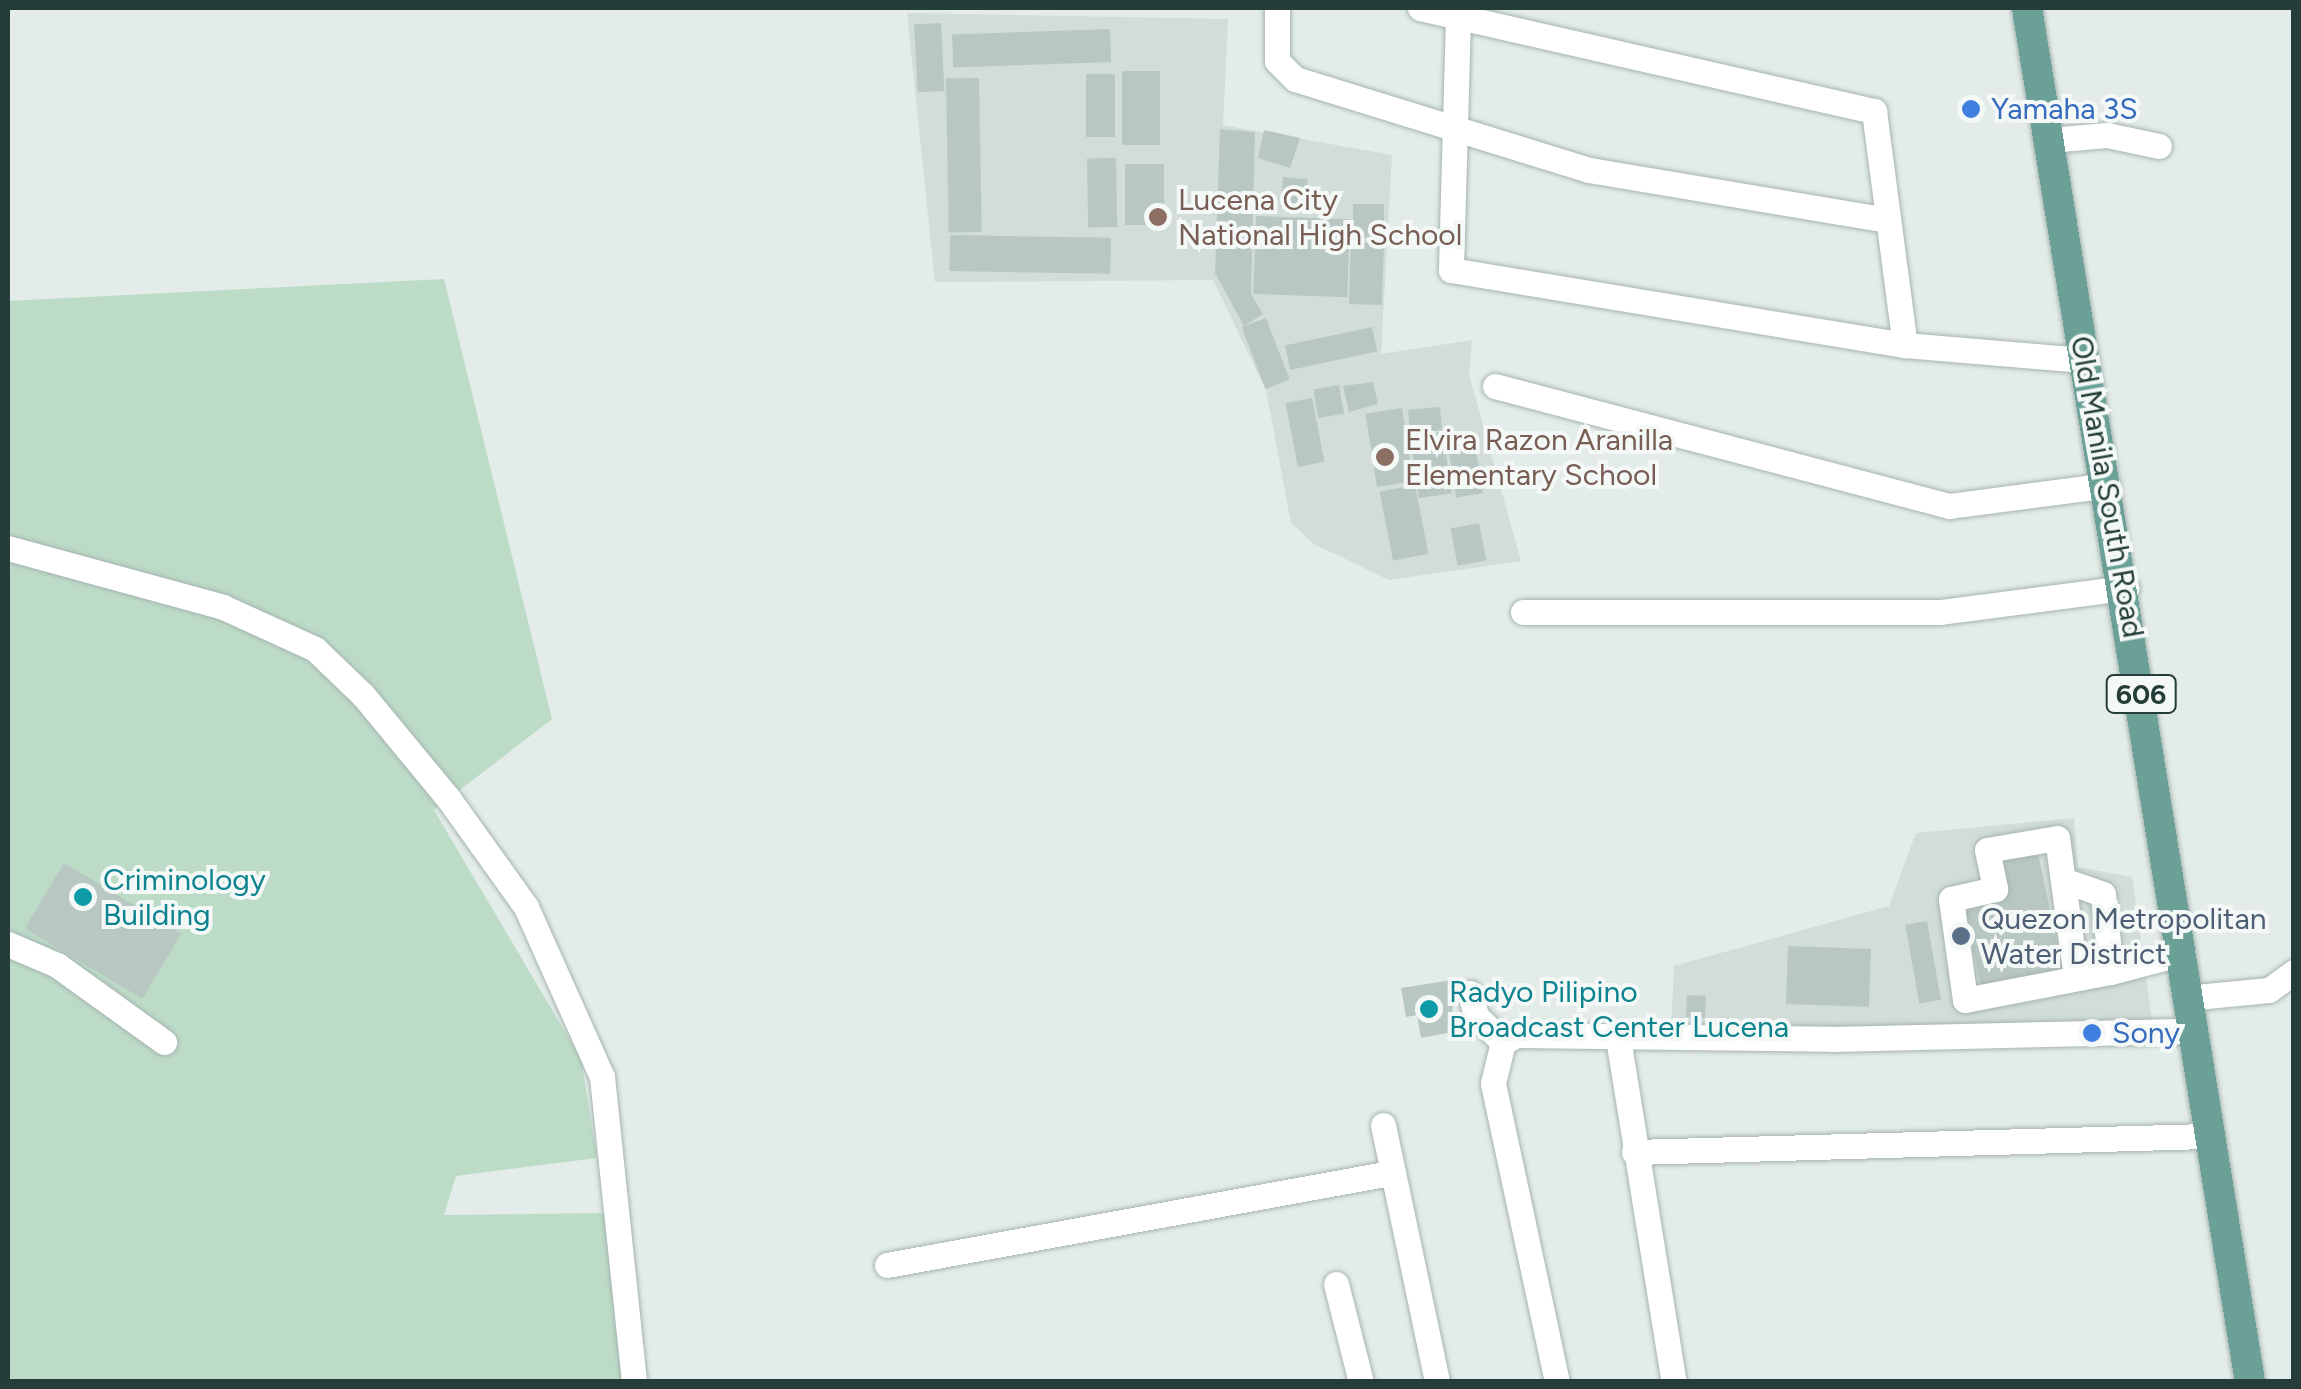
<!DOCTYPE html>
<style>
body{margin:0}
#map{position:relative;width:2301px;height:1389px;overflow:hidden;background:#e3ece9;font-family:Figtree,sans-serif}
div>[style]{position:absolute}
.built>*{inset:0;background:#d2dcd8}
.green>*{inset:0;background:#bddcc8}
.building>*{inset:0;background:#b9c7c2;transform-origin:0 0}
.roads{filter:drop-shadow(0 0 2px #a6b4b0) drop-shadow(0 0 2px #a6b4b0)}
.minor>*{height:25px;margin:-12.5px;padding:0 12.5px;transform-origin:12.5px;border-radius:12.5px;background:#fff}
.major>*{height:30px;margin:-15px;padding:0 15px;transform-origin:15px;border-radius:15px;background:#6aa096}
.dots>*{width:28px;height:28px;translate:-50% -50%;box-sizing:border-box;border:5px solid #f4f9f7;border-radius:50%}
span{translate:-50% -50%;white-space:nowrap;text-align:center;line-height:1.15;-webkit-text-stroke:8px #f4f9f7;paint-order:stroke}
.shield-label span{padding:2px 8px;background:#f4f9f7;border:2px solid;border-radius:8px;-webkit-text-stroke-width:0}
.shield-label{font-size:28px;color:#243d38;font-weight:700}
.shop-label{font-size:30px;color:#366cbe}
.left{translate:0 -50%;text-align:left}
.education-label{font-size:30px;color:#785e54}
.street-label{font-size:30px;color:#243d38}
.culture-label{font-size:30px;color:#0d838f}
.service-label{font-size:30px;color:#4e5e75}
.frame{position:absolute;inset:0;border:10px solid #243d38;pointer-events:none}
</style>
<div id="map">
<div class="built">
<i style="clip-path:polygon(907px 13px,1228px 19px,1223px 125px,1392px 155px,1381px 354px,1472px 340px,1469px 374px,1521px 561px,1389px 580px,1314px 544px,1291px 523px,1266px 390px,1213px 280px,935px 282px)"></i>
<i style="clip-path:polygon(2074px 818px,2078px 867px,2132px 877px,2153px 1027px,1671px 1028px,1674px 966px,1889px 906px,1916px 833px)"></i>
</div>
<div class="green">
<i style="clip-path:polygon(444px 279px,552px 719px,434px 810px,581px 1059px,597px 1158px,456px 1176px,444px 1215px,606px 1213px,623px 1381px,8px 1381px,8px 301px)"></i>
</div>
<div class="building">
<i style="left:941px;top:23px;width:68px;height:27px;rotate:87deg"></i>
<i style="left:1110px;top:29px;width:33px;height:158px;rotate:88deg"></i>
<i style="left:1160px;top:71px;width:74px;height:38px;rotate:90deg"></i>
<i style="left:1086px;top:74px;width:29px;height:63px"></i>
<i style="left:979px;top:78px;width:154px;height:33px;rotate:89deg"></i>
<i style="clip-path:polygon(1220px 129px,1255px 132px,1251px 294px,1263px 314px,1244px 326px,1215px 273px)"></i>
<i style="clip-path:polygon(1264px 130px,1300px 138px,1290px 168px,1258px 158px)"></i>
<i style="left:1116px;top:158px;width:69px;height:29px;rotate:89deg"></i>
<i style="left:1125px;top:164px;width:39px;height:61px"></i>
<i style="left:1283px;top:177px;width:25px;height:30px;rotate:5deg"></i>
<i style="left:1353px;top:204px;width:31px;height:35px"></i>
<i style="left:1256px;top:216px;width:94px;height:78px;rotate:2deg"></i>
<i style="left:950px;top:235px;width:161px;height:36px;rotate:1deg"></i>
<i style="left:1351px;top:242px;width:33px;height:62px;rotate:2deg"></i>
<i style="left:1266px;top:318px;width:66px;height:26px;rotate:69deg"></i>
<i style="left:1372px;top:327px;width:25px;height:89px;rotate:78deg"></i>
<i style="clip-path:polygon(1373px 382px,1378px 404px,1349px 412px,1343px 386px)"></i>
<i style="left:1339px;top:385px;width:29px;height:26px;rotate:80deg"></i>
<i style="left:1312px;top:398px;width:65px;height:27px;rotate:79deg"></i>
<i style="left:1440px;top:407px;width:23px;height:32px;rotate:85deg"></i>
<i style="left:1402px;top:408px;width:74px;height:37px;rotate:81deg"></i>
<i style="left:1443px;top:432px;width:62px;height:33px;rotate:82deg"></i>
<i style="left:1474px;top:437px;width:57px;height:27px;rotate:81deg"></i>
<i style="left:1415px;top:485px;width:70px;height:36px;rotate:79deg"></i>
<i style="left:1479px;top:523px;width:38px;height:29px;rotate:79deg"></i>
<i style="clip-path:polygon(2037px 849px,2065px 980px,1983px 997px,1963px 901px,2001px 893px,1994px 858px)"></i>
<i style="left:64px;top:863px;width:137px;height:76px;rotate:31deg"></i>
<i style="left:1927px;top:921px;width:80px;height:22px;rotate:80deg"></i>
<i style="left:1788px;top:946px;width:83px;height:58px;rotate:2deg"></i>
<i style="clip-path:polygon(1452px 980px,1453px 1032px,1421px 1038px,1417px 1015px,1406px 1017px,1401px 988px)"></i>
<i style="left:1687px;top:995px;width:19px;height:22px;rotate:3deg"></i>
</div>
<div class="roads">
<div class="minor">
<i style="left:1277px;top:8px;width:53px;rotate:90deg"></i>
<i style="left:1277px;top:61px;width:25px;rotate:45deg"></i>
<i style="left:1295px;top:79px;width:308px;rotate:17.2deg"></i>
<i style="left:1589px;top:170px;width:303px;rotate:9.5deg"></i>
<i style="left:1420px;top:8px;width:466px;rotate:12.8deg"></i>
<i style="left:1874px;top:111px;width:236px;rotate:82.5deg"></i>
<i style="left:1458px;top:17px;width:253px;rotate:91.6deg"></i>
<i style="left:1451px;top:270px;width:460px;rotate:9.4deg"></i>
<i style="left:1905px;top:345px;width:181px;rotate:4.8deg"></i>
<i style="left:2049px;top:140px;width:58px;rotate:-4.9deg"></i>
<i style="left:2107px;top:135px;width:53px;rotate:11.9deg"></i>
<i style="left:1495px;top:386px;width:470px;rotate:14.8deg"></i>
<i style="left:1949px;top:506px;width:160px;rotate:-7.5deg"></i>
<i style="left:8px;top:548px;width:223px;rotate:15.3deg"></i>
<i style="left:223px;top:607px;width:101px;rotate:24.5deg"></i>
<i style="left:315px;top:649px;width:66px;rotate:43.8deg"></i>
<i style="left:363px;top:695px;width:134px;rotate:50.5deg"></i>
<i style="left:448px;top:798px;width:134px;rotate:54.4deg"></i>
<i style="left:526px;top:907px;width:186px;rotate:65.9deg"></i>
<i style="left:602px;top:1077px;width:307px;rotate:84deg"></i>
<i style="left:1523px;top:612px;width:417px"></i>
<i style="left:1940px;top:612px;width:188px;rotate:-7.4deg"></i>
<i style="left:2063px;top:880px;width:42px;rotate:19.3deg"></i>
<i style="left:2103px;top:894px;width:78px;rotate:84.1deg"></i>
<i style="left:8px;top:944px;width:53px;rotate:23.2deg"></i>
<i style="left:57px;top:965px;width:132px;rotate:35.7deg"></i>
<i style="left:2076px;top:978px;width:141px;rotate:-97.7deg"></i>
<i style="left:2057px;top:838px;width:71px;rotate:170.3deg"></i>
<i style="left:1987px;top:850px;width:40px;rotate:78deg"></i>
<i style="left:1995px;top:889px;width:45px;rotate:167.2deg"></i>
<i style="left:1951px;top:899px;width:102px;rotate:82.1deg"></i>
<i style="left:1965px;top:1000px;width:149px;rotate:-10.9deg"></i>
<i style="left:2111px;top:972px;width:74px;rotate:-14.8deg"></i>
<i style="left:1470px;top:993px;width:24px;rotate:75deg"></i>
<i style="left:1476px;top:1016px;width:37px;rotate:44deg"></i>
<i style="left:2186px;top:998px;width:83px;rotate:-5.5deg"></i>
<i style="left:2269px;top:990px;width:31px;rotate:-36deg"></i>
<i style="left:1618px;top:1038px;width:349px;rotate:80.8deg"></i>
<i style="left:1383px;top:1125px;width:263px;rotate:78.1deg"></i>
<i style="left:1634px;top:1152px;width:574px;rotate:-1.6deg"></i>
<i style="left:887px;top:1265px;width:511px;rotate:-10.36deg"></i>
<i style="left:1336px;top:1284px;width:101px;rotate:75.7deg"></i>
<i style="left:1557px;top:1382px;width:306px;rotate:-102.1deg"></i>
<i style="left:1493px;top:1083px;width:42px;rotate:-76.3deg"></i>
<i style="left:1503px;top:1042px;width:16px;rotate:-27deg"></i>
<i style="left:1517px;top:1035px;width:314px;rotate:0.7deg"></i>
<i style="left:1831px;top:1039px;width:360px;rotate:-1.3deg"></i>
</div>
<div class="major">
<i style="left:2027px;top:8px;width:1392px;rotate:80.78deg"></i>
</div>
</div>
<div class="dots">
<i style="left:1971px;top:109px;background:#3f7fe0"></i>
<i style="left:1158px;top:217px;background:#8d6e63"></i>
<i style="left:1385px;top:457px;background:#8d6e63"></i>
<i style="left:83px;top:897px;background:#0f9aa8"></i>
<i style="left:1961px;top:936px;background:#5c6f8a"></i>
<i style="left:1429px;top:1009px;background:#0f9aa8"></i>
<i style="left:2092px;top:1033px;background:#3f7fe0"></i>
</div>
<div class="shield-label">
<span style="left:2141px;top:694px">606</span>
</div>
<div class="shop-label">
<span class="left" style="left:1991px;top:109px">Yamaha 3S</span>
<span class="left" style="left:2112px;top:1033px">Sony</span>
</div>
<div class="education-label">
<span class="left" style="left:1178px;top:217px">Lucena City<br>National High School</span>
<span class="left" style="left:1405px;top:457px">Elvira Razon Aranilla<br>Elementary School</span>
</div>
<div class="street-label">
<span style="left:2107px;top:487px;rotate:80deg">Old Manila South Road</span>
</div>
<div class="culture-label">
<span class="left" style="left:103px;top:897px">Criminology<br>Building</span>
<span class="left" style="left:1449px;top:1009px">Radyo Pilipino<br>Broadcast Center Lucena</span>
</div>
<div class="service-label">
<span class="left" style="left:1981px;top:936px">Quezon Metropolitan<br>Water District</span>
</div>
<div class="frame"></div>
</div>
